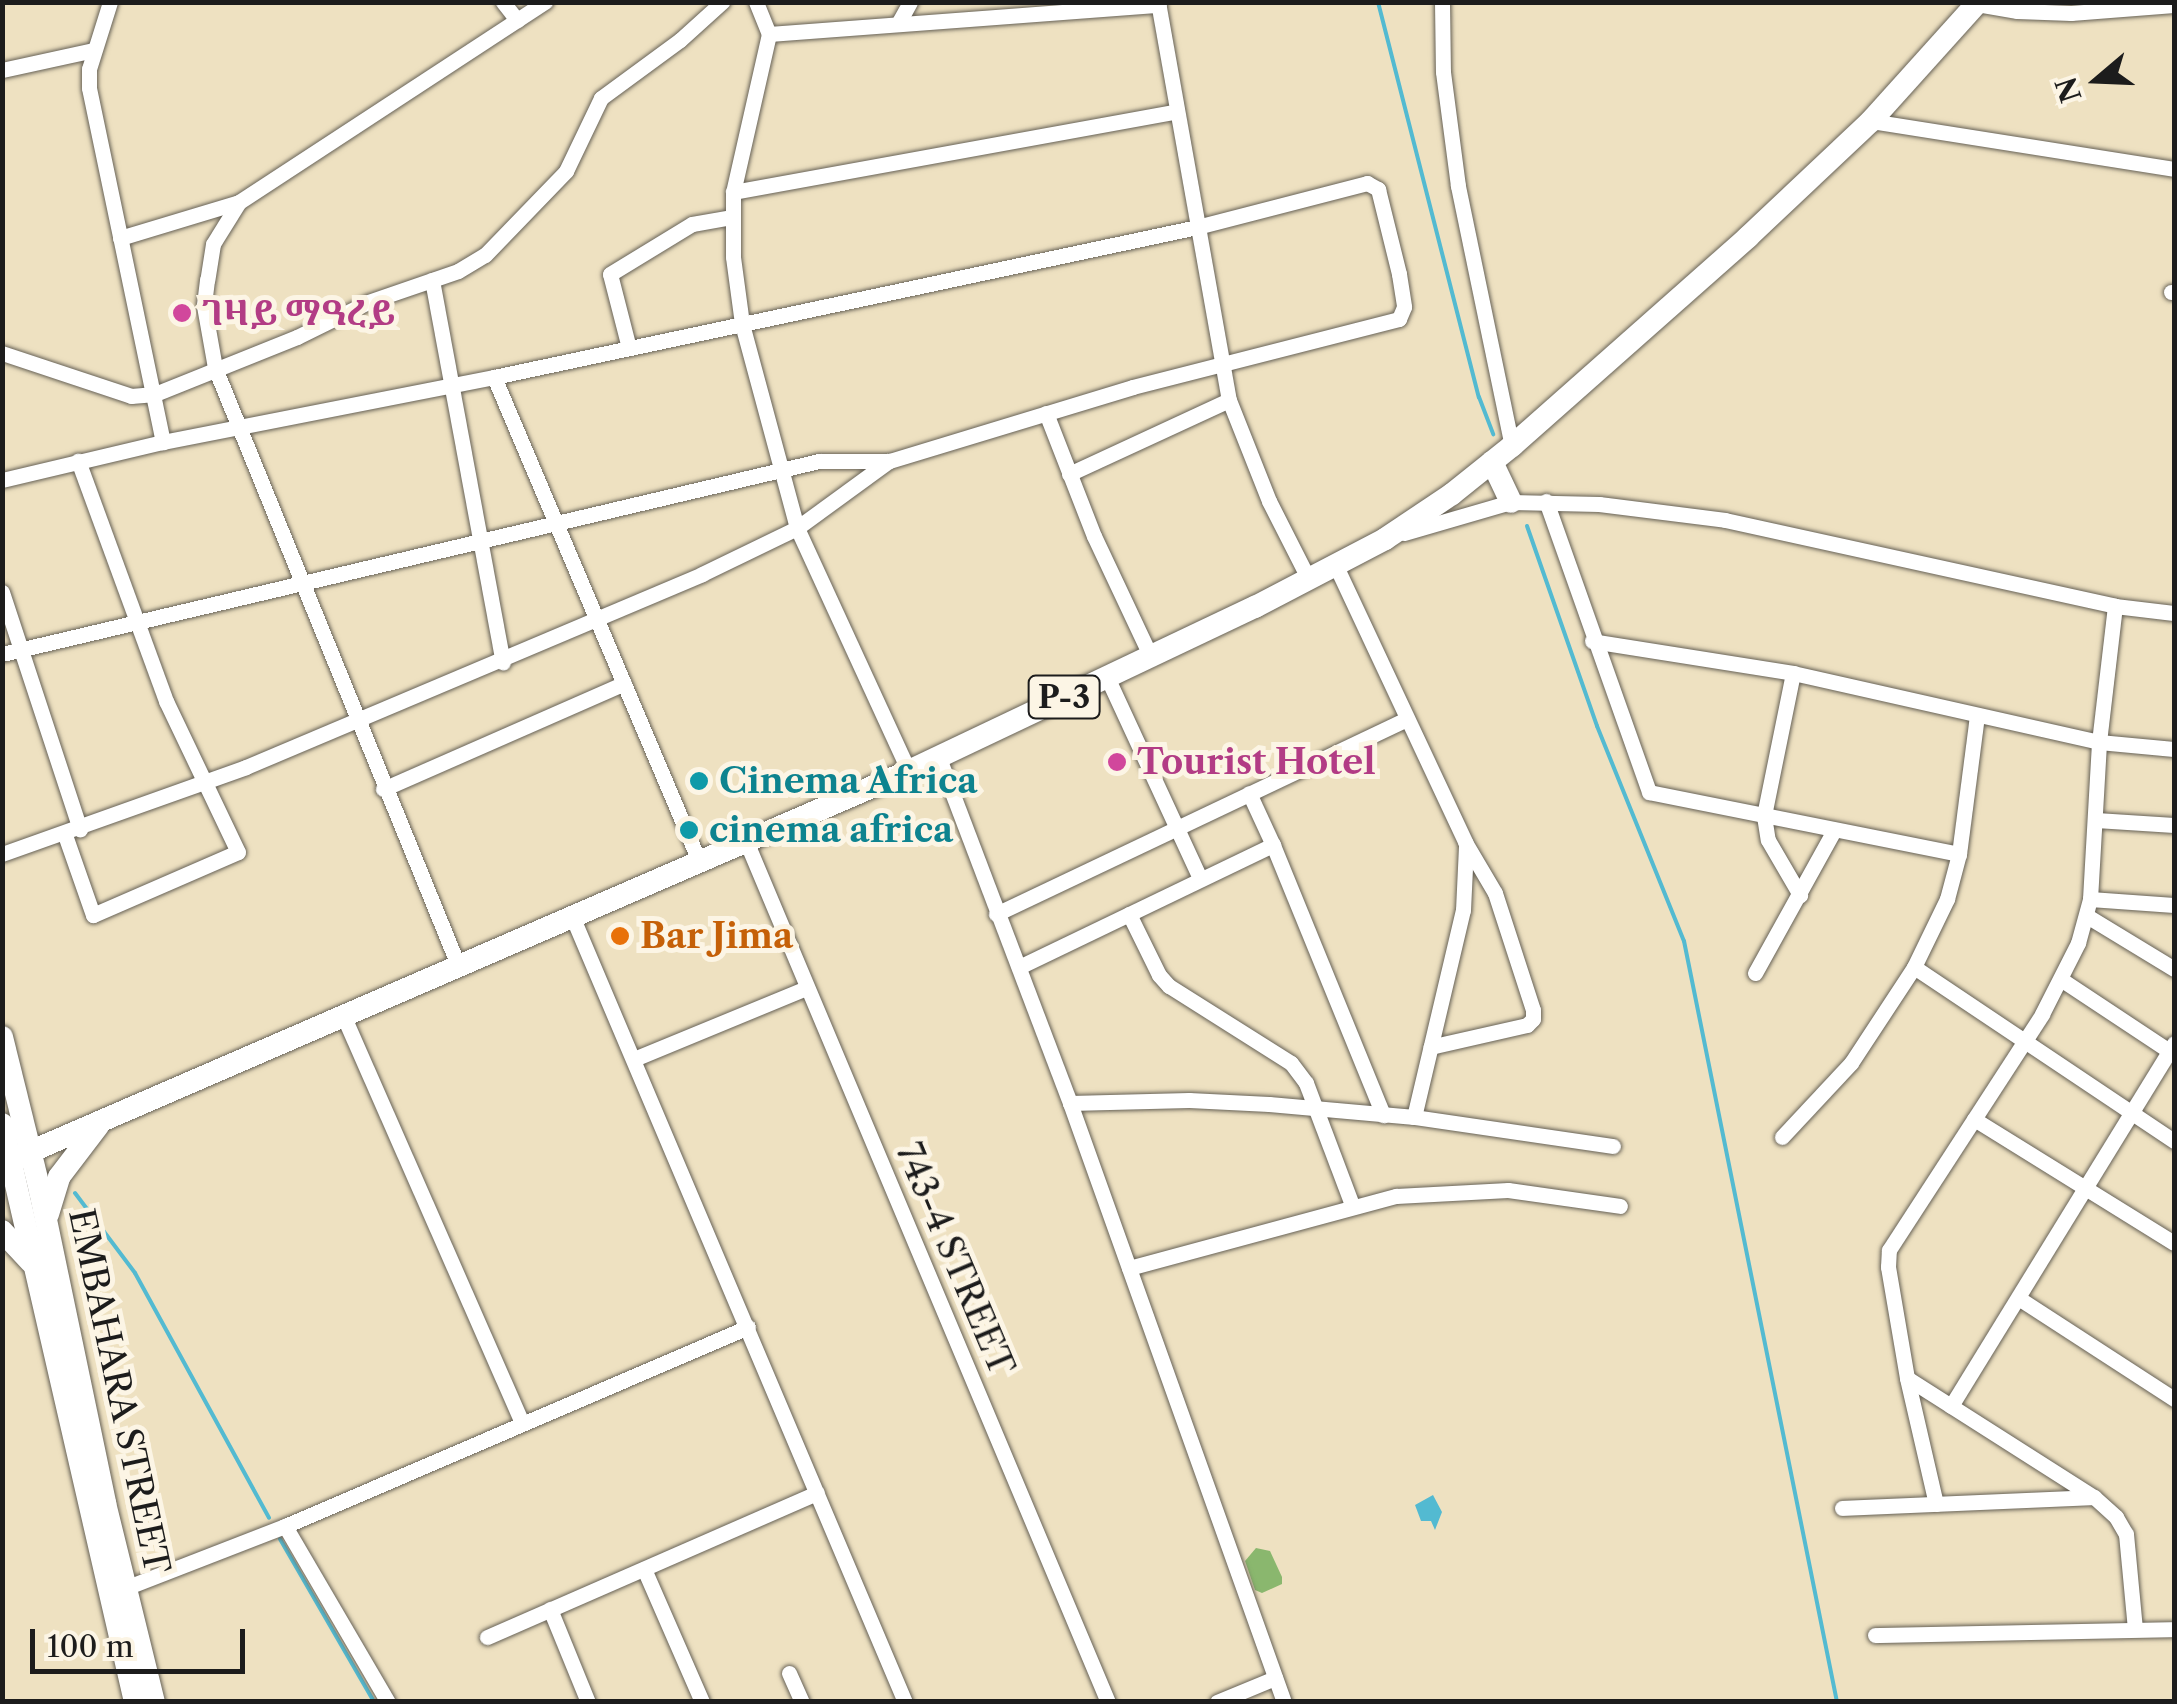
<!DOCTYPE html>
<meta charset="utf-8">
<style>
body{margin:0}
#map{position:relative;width:2177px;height:1704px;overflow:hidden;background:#eee1c1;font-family:"Libre Caslon Text","Noto Serif Ethiopic",serif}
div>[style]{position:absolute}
.forest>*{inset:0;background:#8ab76e}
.water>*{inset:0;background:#53bad1}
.stream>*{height:4px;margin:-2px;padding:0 2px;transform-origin:2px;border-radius:2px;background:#53bad1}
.roads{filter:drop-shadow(0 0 2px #666156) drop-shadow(0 0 2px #666156)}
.street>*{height:15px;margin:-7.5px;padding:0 7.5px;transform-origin:7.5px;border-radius:7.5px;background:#fff}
.primary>*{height:22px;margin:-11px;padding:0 11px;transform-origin:11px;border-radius:11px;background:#fff}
.dots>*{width:28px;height:28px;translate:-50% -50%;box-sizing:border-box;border:5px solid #fcf5e5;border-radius:50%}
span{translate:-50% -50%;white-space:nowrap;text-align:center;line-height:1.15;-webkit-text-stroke:10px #fcf5e5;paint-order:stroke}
.shield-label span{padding:2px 8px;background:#fcf5e5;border:2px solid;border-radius:8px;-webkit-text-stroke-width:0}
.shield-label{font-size:32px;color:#1c1c1c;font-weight:700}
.hotel-label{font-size:35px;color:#b23c85;font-weight:700}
.left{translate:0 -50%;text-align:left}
.culture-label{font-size:35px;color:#0d838f;font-weight:700}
.food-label{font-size:35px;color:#c56008;font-weight:700}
.street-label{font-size:35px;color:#1c1c1c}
.frame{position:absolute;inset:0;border:5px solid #1c1c1c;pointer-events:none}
.north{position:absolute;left:2047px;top:30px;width:100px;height:100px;-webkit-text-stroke:8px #fcf5e5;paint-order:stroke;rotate:251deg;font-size:28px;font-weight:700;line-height:40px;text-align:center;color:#1c1c1c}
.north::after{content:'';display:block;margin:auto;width:35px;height:45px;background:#1c1c1c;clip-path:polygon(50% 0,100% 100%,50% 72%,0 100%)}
.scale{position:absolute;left:30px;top:1629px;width:215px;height:45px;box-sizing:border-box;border:5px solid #1c1c1c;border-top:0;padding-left:12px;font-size:30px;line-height:35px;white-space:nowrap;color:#1c1c1c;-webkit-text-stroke:8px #fcf5e5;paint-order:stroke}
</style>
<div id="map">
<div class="forest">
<i style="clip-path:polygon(1256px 1548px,1270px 1551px,1282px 1577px,1282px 1584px,1262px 1593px,1255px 1590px,1245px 1561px)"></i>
</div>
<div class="water">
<i style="clip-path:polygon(1433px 1495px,1442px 1512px,1435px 1530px,1431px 1521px,1421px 1521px,1415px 1505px)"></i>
</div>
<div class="stream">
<i style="left:1378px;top:2px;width:408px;rotate:75.7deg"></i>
<i style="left:1479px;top:397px;width:40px;rotate:69deg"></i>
<i style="left:1527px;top:526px;width:212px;rotate:70.7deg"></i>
<i style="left:1597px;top:726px;width:232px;rotate:68deg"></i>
<i style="left:1684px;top:941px;width:776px;rotate:78.63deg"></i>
<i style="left:75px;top:1193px;width:100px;rotate:53.1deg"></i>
<i style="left:135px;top:1273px;width:279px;rotate:61.3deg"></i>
<i style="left:280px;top:1539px;width:188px;rotate:60deg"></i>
</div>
<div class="roads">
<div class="street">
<i style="left:110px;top:2px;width:70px;rotate:107.4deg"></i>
<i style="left:89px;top:69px;width:19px;rotate:90deg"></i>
<i style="left:89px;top:88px;width:362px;rotate:78.2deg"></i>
<i style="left:503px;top:2px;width:23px;rotate:52deg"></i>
<i style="left:756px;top:2px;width:35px;rotate:68deg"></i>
<i style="left:769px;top:34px;width:162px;rotate:102.8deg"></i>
<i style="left:733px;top:192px;width:65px;rotate:90deg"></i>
<i style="left:733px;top:257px;width:68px;rotate:82.3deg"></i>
<i style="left:742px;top:324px;width:211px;rotate:74.9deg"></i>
<i style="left:797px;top:528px;width:268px;rotate:65.3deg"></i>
<i style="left:1158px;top:2px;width:404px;rotate:79.9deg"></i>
<i style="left:1229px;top:400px;width:109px;rotate:68.4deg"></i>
<i style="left:1269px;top:501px;width:89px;rotate:63.1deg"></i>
<i style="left:1442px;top:2px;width:70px;rotate:89.2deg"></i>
<i style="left:1443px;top:72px;width:115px;rotate:82.5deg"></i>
<i style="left:1458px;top:186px;width:266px;rotate:78.3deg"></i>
<i style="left:1971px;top:3px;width:47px;rotate:9.9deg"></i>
<i style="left:2017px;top:11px;width:54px;rotate:2.1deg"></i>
<i style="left:2071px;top:13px;width:103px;rotate:-4.4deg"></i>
<i style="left:899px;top:22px;width:23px;rotate:-61deg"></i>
<i style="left:769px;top:34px;width:391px;rotate:-4.3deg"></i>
<i style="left:2px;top:70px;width:94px;rotate:-12.3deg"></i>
<i style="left:1871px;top:121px;width:307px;rotate:9deg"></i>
<i style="left:733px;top:192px;width:449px;rotate:-10.3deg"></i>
<i style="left:239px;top:202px;width:49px;rotate:121.8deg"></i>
<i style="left:213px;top:244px;width:36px;rotate:99deg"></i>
<i style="left:207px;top:280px;width:26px;rotate:97deg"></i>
<i style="left:204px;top:306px;width:63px;rotate:79.9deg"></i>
<i style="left:215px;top:368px;width:645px;rotate:67.85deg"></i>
<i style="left:120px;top:238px;width:124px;rotate:-16.8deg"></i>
<i style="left:239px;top:202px;width:366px;rotate:-33.2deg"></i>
<i style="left:432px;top:280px;width:389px;rotate:79.5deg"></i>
<i style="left:2171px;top:292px;width:3px"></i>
<i style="left:629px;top:348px;width:76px;rotate:-104.4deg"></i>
<i style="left:610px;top:274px;width:96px;rotate:-31.4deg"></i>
<i style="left:692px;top:224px;width:41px;rotate:-9.9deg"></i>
<i style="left:2px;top:353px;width:136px;rotate:18.4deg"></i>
<i style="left:131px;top:396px;width:24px;rotate:-5deg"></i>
<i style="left:155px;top:394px;width:153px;rotate:-21.9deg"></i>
<i style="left:297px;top:337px;width:79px;rotate:-26.2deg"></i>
<i style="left:368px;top:302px;width:95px;rotate:-19deg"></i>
<i style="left:458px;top:271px;width:31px;rotate:-31deg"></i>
<i style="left:485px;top:255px;width:117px;rotate:-46deg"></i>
<i style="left:566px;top:171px;width:81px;rotate:-64.4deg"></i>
<i style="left:601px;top:98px;width:98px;rotate:-36.3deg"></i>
<i style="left:680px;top:40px;width:57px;rotate:-42.1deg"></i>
<i style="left:494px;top:377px;width:526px;rotate:67.04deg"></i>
<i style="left:1046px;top:413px;width:132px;rotate:68.7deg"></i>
<i style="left:1094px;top:536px;width:134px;rotate:64.8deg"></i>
<i style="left:1069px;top:474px;width:176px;rotate:-24.8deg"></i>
<i style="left:2px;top:480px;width:165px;rotate:-13.3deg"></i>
<i style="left:163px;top:442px;width:337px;rotate:-11.1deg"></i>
<i style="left:494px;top:377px;width:719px;rotate:-12.04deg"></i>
<i style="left:1197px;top:227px;width:176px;rotate:-14.5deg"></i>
<i style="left:1367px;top:183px;width:13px;rotate:29deg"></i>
<i style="left:1378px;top:189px;width:88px;rotate:76.1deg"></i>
<i style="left:1399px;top:274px;width:33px;rotate:81deg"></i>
<i style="left:1404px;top:307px;width:13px;rotate:113deg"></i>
<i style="left:1399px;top:319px;width:275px;rotate:165.7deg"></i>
<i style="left:1133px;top:387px;width:255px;rotate:163.1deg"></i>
<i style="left:889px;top:461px;width:70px;rotate:180deg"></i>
<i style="left:819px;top:461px;width:839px;rotate:166.71deg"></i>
<i style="left:1546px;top:501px;width:309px;rotate:70.5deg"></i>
<i style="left:1649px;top:792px;width:316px;rotate:11.3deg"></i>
<i style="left:1404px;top:533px;width:111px;rotate:-16.2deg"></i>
<i style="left:1511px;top:502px;width:88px;rotate:1.3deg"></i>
<i style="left:1599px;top:504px;width:127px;rotate:7.2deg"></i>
<i style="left:1725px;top:520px;width:399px;rotate:12.4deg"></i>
<i style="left:2115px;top:606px;width:59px;rotate:6.8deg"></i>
<i style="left:1336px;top:566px;width:305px;rotate:64.9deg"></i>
<i style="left:1465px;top:842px;width:59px;rotate:59.5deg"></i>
<i style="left:1495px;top:893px;width:123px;rotate:72deg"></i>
<i style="left:1533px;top:1010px;width:9px;rotate:90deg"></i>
<i style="left:1533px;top:1019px;width:8px;rotate:135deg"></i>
<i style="left:1527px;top:1025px;width:99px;rotate:167.2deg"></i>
<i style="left:2px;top:592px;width:250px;rotate:71.8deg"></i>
<i style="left:1592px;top:641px;width:204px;rotate:9deg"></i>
<i style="left:1793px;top:673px;width:314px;rotate:12.7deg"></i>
<i style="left:2099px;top:742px;width:75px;rotate:5.3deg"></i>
<i style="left:1793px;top:673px;width:146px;rotate:101.5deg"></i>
<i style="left:1764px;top:816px;width:24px;rotate:81deg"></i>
<i style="left:1768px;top:840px;width:64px;rotate:59.8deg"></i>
<i style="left:1107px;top:677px;width:221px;rotate:65.2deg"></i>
<i style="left:939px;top:758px;width:369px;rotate:69.2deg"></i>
<i style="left:1070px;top:1103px;width:636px;rotate:70.34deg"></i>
<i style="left:383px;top:789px;width:263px;rotate:-23.7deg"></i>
<i style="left:2096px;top:820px;width:78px;rotate:3.7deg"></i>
<i style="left:65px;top:835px;width:85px;rotate:70.7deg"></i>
<i style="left:93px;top:915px;width:158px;rotate:-23.5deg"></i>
<i style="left:238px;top:852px;width:167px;rotate:-115.5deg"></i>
<i style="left:166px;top:701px;width:256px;rotate:-110.1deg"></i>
<i style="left:746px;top:841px;width:934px;rotate:67.2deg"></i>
<i style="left:1273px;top:845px;width:292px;rotate:67.8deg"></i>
<i style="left:2px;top:854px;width:259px;rotate:-19.6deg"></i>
<i style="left:246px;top:767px;width:495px;rotate:-22.9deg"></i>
<i style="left:702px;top:574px;width:106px;rotate:-25.8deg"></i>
<i style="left:797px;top:528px;width:114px;rotate:-36.1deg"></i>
<i style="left:2090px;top:899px;width:84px;rotate:4.1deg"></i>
<i style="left:996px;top:914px;width:455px;rotate:-25.4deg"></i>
<i style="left:1129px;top:914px;width:68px;rotate:63.8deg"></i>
<i style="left:1159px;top:975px;width:15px;rotate:48deg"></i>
<i style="left:1169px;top:986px;width:144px;rotate:32.3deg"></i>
<i style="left:1291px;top:1063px;width:25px;rotate:53deg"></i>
<i style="left:1306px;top:1083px;width:130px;rotate:69.3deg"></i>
<i style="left:572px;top:916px;width:854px;rotate:67.04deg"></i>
<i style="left:2087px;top:916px;width:102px;rotate:31.3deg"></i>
<i style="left:1019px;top:967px;width:282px;rotate:-25.7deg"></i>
<i style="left:1273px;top:845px;width:57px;rotate:-114.8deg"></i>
<i style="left:1914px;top:967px;width:313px;rotate:33.8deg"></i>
<i style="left:1755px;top:973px;width:161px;rotate:-61deg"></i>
<i style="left:2062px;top:980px;width:134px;rotate:33.5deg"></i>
<i style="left:343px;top:1015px;width:445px;rotate:66.3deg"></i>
<i style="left:634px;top:1059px;width:186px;rotate:-22.4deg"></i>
<i style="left:1070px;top:1103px;width:119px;rotate:-1.4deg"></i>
<i style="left:1189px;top:1100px;width:80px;rotate:2.9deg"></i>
<i style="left:1269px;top:1104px;width:146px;rotate:5.1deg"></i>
<i style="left:1414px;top:1117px;width:201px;rotate:8.3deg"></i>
<i style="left:1414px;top:1117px;width:213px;rotate:-76.7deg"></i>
<i style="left:1463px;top:910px;width:64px;rotate:-87.3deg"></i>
<i style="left:1974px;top:1119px;width:235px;rotate:31.8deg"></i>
<i style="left:1782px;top:1137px;width:101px;rotate:-47deg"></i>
<i style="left:1851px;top:1063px;width:115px;rotate:-56.7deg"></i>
<i style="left:1914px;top:967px;width:76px;rotate:-64.1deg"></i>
<i style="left:1947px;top:899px;width:47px;rotate:-75.1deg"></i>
<i style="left:1959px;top:854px;width:140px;rotate:-82.6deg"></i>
<i style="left:1129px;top:1268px;width:277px;rotate:-15.1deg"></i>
<i style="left:1396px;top:1196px;width:112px;rotate:-3.1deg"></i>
<i style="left:1508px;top:1190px;width:113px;rotate:8.1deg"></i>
<i style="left:2020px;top:1299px;width:184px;rotate:33deg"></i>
<i style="left:1907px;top:1378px;width:222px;rotate:32.5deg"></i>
<i style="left:2094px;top:1497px;width:30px;rotate:42deg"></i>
<i style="left:2116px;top:1517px;width:20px;rotate:60deg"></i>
<i style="left:2126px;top:1534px;width:95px;rotate:84.6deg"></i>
<i style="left:1951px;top:1406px;width:426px;rotate:-58.4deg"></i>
<i style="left:1936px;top:1504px;width:129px;rotate:-103deg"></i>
<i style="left:1907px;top:1378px;width:113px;rotate:-99.7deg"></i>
<i style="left:1888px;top:1267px;width:17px;rotate:-87deg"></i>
<i style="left:1889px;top:1250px;width:281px;rotate:-57deg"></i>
<i style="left:2042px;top:1014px;width:80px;rotate:-63.1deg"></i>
<i style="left:2078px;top:943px;width:46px;rotate:-74.7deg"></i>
<i style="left:2090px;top:899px;width:157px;rotate:-86.7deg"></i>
<i style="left:2099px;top:742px;width:137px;rotate:-83.3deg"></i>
<i style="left:1842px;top:1508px;width:252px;rotate:-2.5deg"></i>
<i style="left:285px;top:1526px;width:204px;rotate:59.7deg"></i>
<i style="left:644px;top:1569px;width:145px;rotate:66.4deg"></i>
<i style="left:120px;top:1590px;width:177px;rotate:-21.2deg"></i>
<i style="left:285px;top:1526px;width:504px;rotate:-23.26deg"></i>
<i style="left:550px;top:1609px;width:100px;rotate:67.8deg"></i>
<i style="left:1875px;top:1635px;width:299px;rotate:-1.1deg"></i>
<i style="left:487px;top:1637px;width:360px;rotate:-23.6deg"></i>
<i style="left:789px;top:1673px;width:32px;rotate:66deg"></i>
<i style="left:1217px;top:1702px;width:63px;rotate:-22.5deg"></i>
</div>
<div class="primary">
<i style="left:1492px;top:462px;width:44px;rotate:64.6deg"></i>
<i style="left:2px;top:1037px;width:159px;rotate:76.1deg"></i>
<i style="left:40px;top:1191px;width:319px;rotate:78.2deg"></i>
<i style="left:105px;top:1503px;width:205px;rotate:76.2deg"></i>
<i style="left:2px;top:1124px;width:593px;rotate:77.04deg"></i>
<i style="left:2px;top:1164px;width:988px;rotate:-23.43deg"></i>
<i style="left:909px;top:771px;width:383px;rotate:-25.4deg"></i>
<i style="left:1255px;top:607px;width:147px;rotate:-27.6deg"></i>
<i style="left:1385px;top:539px;width:81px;rotate:-33.9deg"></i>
<i style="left:1452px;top:494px;width:77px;rotate:-38.7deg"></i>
<i style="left:1512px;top:446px;width:315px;rotate:-41.5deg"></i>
<i style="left:1748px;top:237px;width:169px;rotate:-43.3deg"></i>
<i style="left:1871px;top:121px;width:160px;rotate:-48deg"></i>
<i style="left:48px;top:1214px;width:39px;rotate:-73deg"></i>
<i style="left:59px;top:1177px;width:64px;rotate:-52.6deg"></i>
<i style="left:2px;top:1231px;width:42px;rotate:46.9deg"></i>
</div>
</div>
<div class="dots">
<i style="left:182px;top:313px;background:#d1479c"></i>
<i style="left:1117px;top:762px;background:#d1479c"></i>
<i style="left:699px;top:781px;background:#0f9aa8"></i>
<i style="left:689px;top:830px;background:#0f9aa8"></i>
<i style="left:620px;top:936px;background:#e8710a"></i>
</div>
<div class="shield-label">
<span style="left:1064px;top:697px">P-3</span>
</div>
<div class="hotel-label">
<span class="left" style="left:202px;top:313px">ገዛይ ማዓረይ</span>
<span class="left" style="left:1137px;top:762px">Tourist Hotel</span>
</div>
<div class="culture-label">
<span class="left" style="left:719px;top:781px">Cinema Africa</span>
<span class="left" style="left:709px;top:830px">cinema africa</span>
</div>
<div class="food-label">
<span class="left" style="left:640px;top:936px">Bar Jima</span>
</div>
<div class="street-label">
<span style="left:955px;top:1259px;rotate:67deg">743-4 STREET</span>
<span style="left:119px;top:1391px;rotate:78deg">EMBAHARA STREET</span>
</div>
<div class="frame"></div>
<div class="north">N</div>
<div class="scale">100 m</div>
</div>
